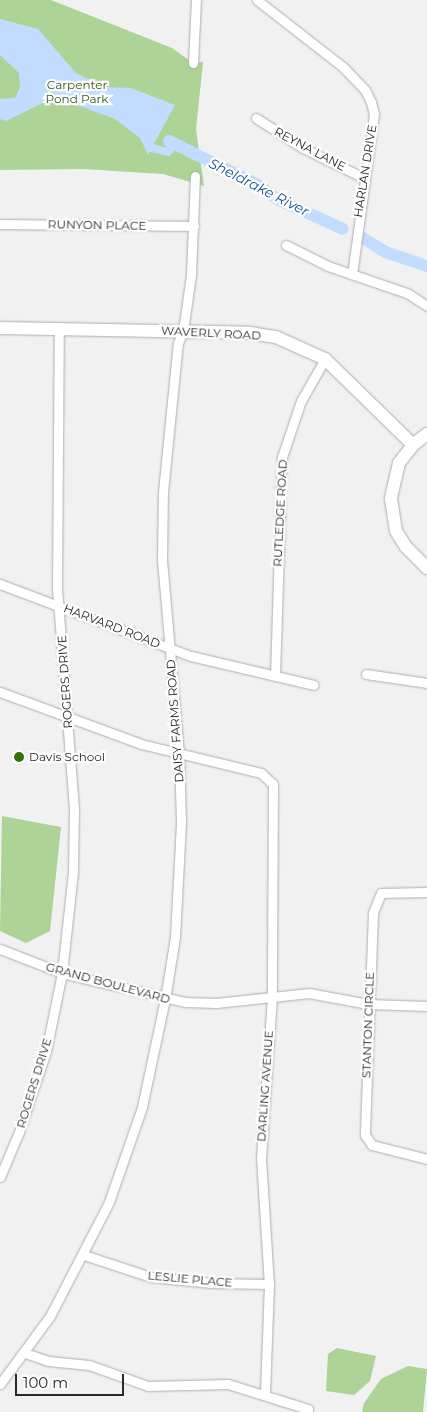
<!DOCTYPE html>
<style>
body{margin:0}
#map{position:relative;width:427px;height:1412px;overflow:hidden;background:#f1f1f2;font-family:Montserrat,sans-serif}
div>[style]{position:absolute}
.green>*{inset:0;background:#add396}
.water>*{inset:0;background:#c1dcff}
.canal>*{height:8px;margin:-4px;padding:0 4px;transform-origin:4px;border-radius:4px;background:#c1dcff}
.river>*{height:12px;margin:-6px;padding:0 6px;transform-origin:6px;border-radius:6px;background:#c1dcff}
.roads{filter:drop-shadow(0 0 1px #adadae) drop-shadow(0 0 1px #adadae)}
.street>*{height:9px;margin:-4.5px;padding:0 4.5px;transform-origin:4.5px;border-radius:4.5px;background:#fff}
.secondary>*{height:12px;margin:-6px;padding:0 6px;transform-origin:6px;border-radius:6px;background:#fff}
.dots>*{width:14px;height:14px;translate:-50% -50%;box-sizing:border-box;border:2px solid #fefeff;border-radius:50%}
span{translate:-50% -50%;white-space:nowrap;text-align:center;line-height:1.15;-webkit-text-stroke:4.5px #fefeff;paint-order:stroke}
.park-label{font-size:12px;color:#335616}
.street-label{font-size:12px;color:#282828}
.poi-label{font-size:12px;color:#282828}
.left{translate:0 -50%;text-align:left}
.water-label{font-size:14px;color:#165295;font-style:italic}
.scale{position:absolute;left:15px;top:1374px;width:109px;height:22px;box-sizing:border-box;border:2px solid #282828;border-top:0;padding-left:6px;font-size:15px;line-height:18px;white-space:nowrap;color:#282828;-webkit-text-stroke:4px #fefeff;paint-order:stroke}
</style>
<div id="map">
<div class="green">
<i style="clip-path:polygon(0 0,51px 0,172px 48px,193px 63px,203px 62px,196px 129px,204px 186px,163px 174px,83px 169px,0 170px)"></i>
<i style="clip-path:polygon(2px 816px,61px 827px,50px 931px,26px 943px,0 931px)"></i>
<i style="clip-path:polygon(337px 1348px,376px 1356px,370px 1381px,354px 1395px,326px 1391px,328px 1354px)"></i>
<i style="clip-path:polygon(408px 1366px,427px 1369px,423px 1412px,362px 1412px,364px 1403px,381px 1379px)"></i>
</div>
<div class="water">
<i style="clip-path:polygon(0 19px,38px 29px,76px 73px,105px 87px,131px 88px,175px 105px,148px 155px,140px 138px,115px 119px,55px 97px,6px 121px,0 119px,0 99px,15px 98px,20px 87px,19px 73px,0 55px)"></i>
</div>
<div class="canal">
<i style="left:152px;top:148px;width:16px;rotate:14deg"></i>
<i style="left:168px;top:152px;width:10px;rotate:-45deg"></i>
</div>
<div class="river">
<i style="left:169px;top:141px;width:99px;rotate:26.3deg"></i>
<i style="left:258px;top:185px;width:24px;rotate:36deg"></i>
<i style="left:277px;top:199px;width:72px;rotate:24.4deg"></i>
<i style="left:363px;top:238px;width:26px;rotate:32deg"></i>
<i style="left:385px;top:252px;width:44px;rotate:18.4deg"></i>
</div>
<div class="roads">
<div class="street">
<i style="left:257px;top:0;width:109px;rotate:37.9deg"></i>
<i style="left:343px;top:67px;width:32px;rotate:46deg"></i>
<i style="left:365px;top:90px;width:13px;rotate:63deg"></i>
<i style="left:371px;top:102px;width:12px;rotate:76deg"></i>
<i style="left:374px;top:114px;width:162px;rotate:97.8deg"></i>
<i style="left:193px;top:63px;width:63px;rotate:-87.3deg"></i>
<i style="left:256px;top:118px;width:56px;rotate:32.6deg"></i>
<i style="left:303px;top:148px;width:68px;rotate:26.2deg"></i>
<i style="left:0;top:224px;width:194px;rotate:0.6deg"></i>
<i style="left:286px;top:245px;width:47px;rotate:26.6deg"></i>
<i style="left:328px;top:266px;width:83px;rotate:18.9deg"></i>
<i style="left:407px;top:293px;width:24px;rotate:33deg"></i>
<i style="left:0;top:584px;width:204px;rotate:20.7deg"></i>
<i style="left:191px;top:656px;width:126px;rotate:13.3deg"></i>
<i style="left:366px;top:674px;width:62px;rotate:8.4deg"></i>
<i style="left:275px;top:676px;width:219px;rotate:-88.2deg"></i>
<i style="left:282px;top:457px;width:59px;rotate:-71.3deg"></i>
<i style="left:301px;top:401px;width:48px;rotate:-60.3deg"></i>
<i style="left:0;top:692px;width:150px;rotate:20.2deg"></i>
<i style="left:141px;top:744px;width:123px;rotate:13.6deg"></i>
<i style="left:261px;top:773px;width:16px;rotate:43deg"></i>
<i style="left:273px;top:784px;width:213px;rotate:90.3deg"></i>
<i style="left:272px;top:997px;width:161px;rotate:93.9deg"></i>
<i style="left:261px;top:1158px;width:126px;rotate:86.4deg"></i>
<i style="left:269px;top:1284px;width:111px;rotate:92.1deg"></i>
<i style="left:427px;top:892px;width:46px;rotate:178.8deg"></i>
<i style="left:381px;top:893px;width:22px;rotate:112deg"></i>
<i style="left:373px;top:913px;width:222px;rotate:92.1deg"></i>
<i style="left:365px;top:1135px;width:12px;rotate:55deg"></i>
<i style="left:372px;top:1145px;width:57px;rotate:14.3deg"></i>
<i style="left:0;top:949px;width:66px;rotate:21.2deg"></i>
<i style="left:62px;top:973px;width:126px;rotate:13.3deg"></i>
<i style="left:185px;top:1002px;width:31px;rotate:2deg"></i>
<i style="left:216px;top:1003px;width:94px;rotate:-6.1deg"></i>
<i style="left:309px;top:993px;width:60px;rotate:10.6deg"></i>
<i style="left:368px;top:1004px;width:59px;rotate:1.9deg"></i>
<i style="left:0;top:1177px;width:49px;rotate:-67.1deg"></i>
<i style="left:19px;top:1132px;width:85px;rotate:-71.6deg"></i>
<i style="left:46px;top:1051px;width:80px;rotate:-78.4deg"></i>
<i style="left:62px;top:973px;width:103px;rotate:-83.8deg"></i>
<i style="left:73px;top:871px;width:62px;rotate:-89.1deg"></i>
<i style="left:74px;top:809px;width:221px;rotate:-94.4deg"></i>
<i style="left:57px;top:589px;width:262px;rotate:-89.6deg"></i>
<i style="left:84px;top:1255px;width:71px;rotate:18.2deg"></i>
<i style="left:151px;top:1277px;width:61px;rotate:5.6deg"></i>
<i style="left:212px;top:1283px;width:57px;rotate:1deg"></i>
<i style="left:25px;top:1353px;width:24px;rotate:19deg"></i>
<i style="left:48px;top:1361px;width:41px;rotate:5.6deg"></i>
<i style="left:89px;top:1365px;width:63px;rotate:19.6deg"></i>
<i style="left:148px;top:1386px;width:80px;rotate:-1.4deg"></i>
<i style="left:228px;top:1384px;width:84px;rotate:17.4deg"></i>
<i style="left:0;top:1384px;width:84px;rotate:-53.7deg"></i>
<i style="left:50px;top:1316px;width:128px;rotate:-62.6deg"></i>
<i style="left:109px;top:1202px;width:101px;rotate:-70.8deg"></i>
<i style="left:142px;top:1107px;width:110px;rotate:-78deg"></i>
<i style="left:165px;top:999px;width:63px;rotate:-80.8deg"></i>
<i style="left:175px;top:937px;width:115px;rotate:-87deg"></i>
<i style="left:181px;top:822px;width:68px;rotate:-91.7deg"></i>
<i style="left:179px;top:754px;width:195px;rotate:-95deg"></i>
<i style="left:162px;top:560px;width:68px;rotate:-89.2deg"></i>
<i style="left:163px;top:492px;width:150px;rotate:-84.3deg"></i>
<i style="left:178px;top:343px;width:13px;rotate:-67deg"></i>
<i style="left:183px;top:331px;width:57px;rotate:-81.9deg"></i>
<i style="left:191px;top:275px;width:99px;rotate:-87.7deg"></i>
</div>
<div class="secondary">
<i style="left:0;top:328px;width:250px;rotate:1.1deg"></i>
<i style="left:250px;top:333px;width:26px;rotate:9deg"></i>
<i style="left:276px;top:337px;width:54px;rotate:24.2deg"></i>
<i style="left:325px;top:359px;width:123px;rotate:44.3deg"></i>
<i style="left:427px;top:434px;width:18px;rotate:142deg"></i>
<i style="left:413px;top:445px;width:23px;rotate:128deg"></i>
<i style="left:399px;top:463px;width:37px;rotate:103deg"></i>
<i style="left:391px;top:499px;width:32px;rotate:81deg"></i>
<i style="left:396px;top:531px;width:19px;rotate:58deg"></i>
<i style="left:406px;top:547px;width:30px;rotate:45deg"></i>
</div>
</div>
<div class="dots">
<i style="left:19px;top:757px;background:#367203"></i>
</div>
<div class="park-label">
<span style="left:77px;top:92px">Carpenter<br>Pond Park</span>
</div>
<div class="street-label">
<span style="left:310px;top:149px;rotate:28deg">REYNA LANE</span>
<span style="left:365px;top:171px;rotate:-81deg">HARLAN DRIVE</span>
<span style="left:97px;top:225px;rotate:1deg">RUNYON PLACE</span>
<span style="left:211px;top:333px;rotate:3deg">WAVERLY ROAD</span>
<span style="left:280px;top:513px;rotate:-87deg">RUTLEDGE ROAD</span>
<span style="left:112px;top:626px;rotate:21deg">HARVARD ROAD</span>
<span style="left:65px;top:682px;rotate:-94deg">ROGERS DRIVE</span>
<span style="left:175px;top:721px;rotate:-94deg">DAISY FARMS ROAD</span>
<span style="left:108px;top:983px;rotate:15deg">GRAND BOULEVARD</span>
<span style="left:368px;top:1025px;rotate:-88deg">STANTON CIRCLE</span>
<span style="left:34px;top:1083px;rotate:-73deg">ROGERS DRIVE</span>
<span style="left:265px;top:1086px;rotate:-86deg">DARLING AVENUE</span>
<span style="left:190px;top:1279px;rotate:5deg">LESLIE PLACE</span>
</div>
<div class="poi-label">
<span class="left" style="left:29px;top:757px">Davis School</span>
</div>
<div class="water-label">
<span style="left:259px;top:187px;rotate:27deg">Sheldrake River</span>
</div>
<div class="scale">100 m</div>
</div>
